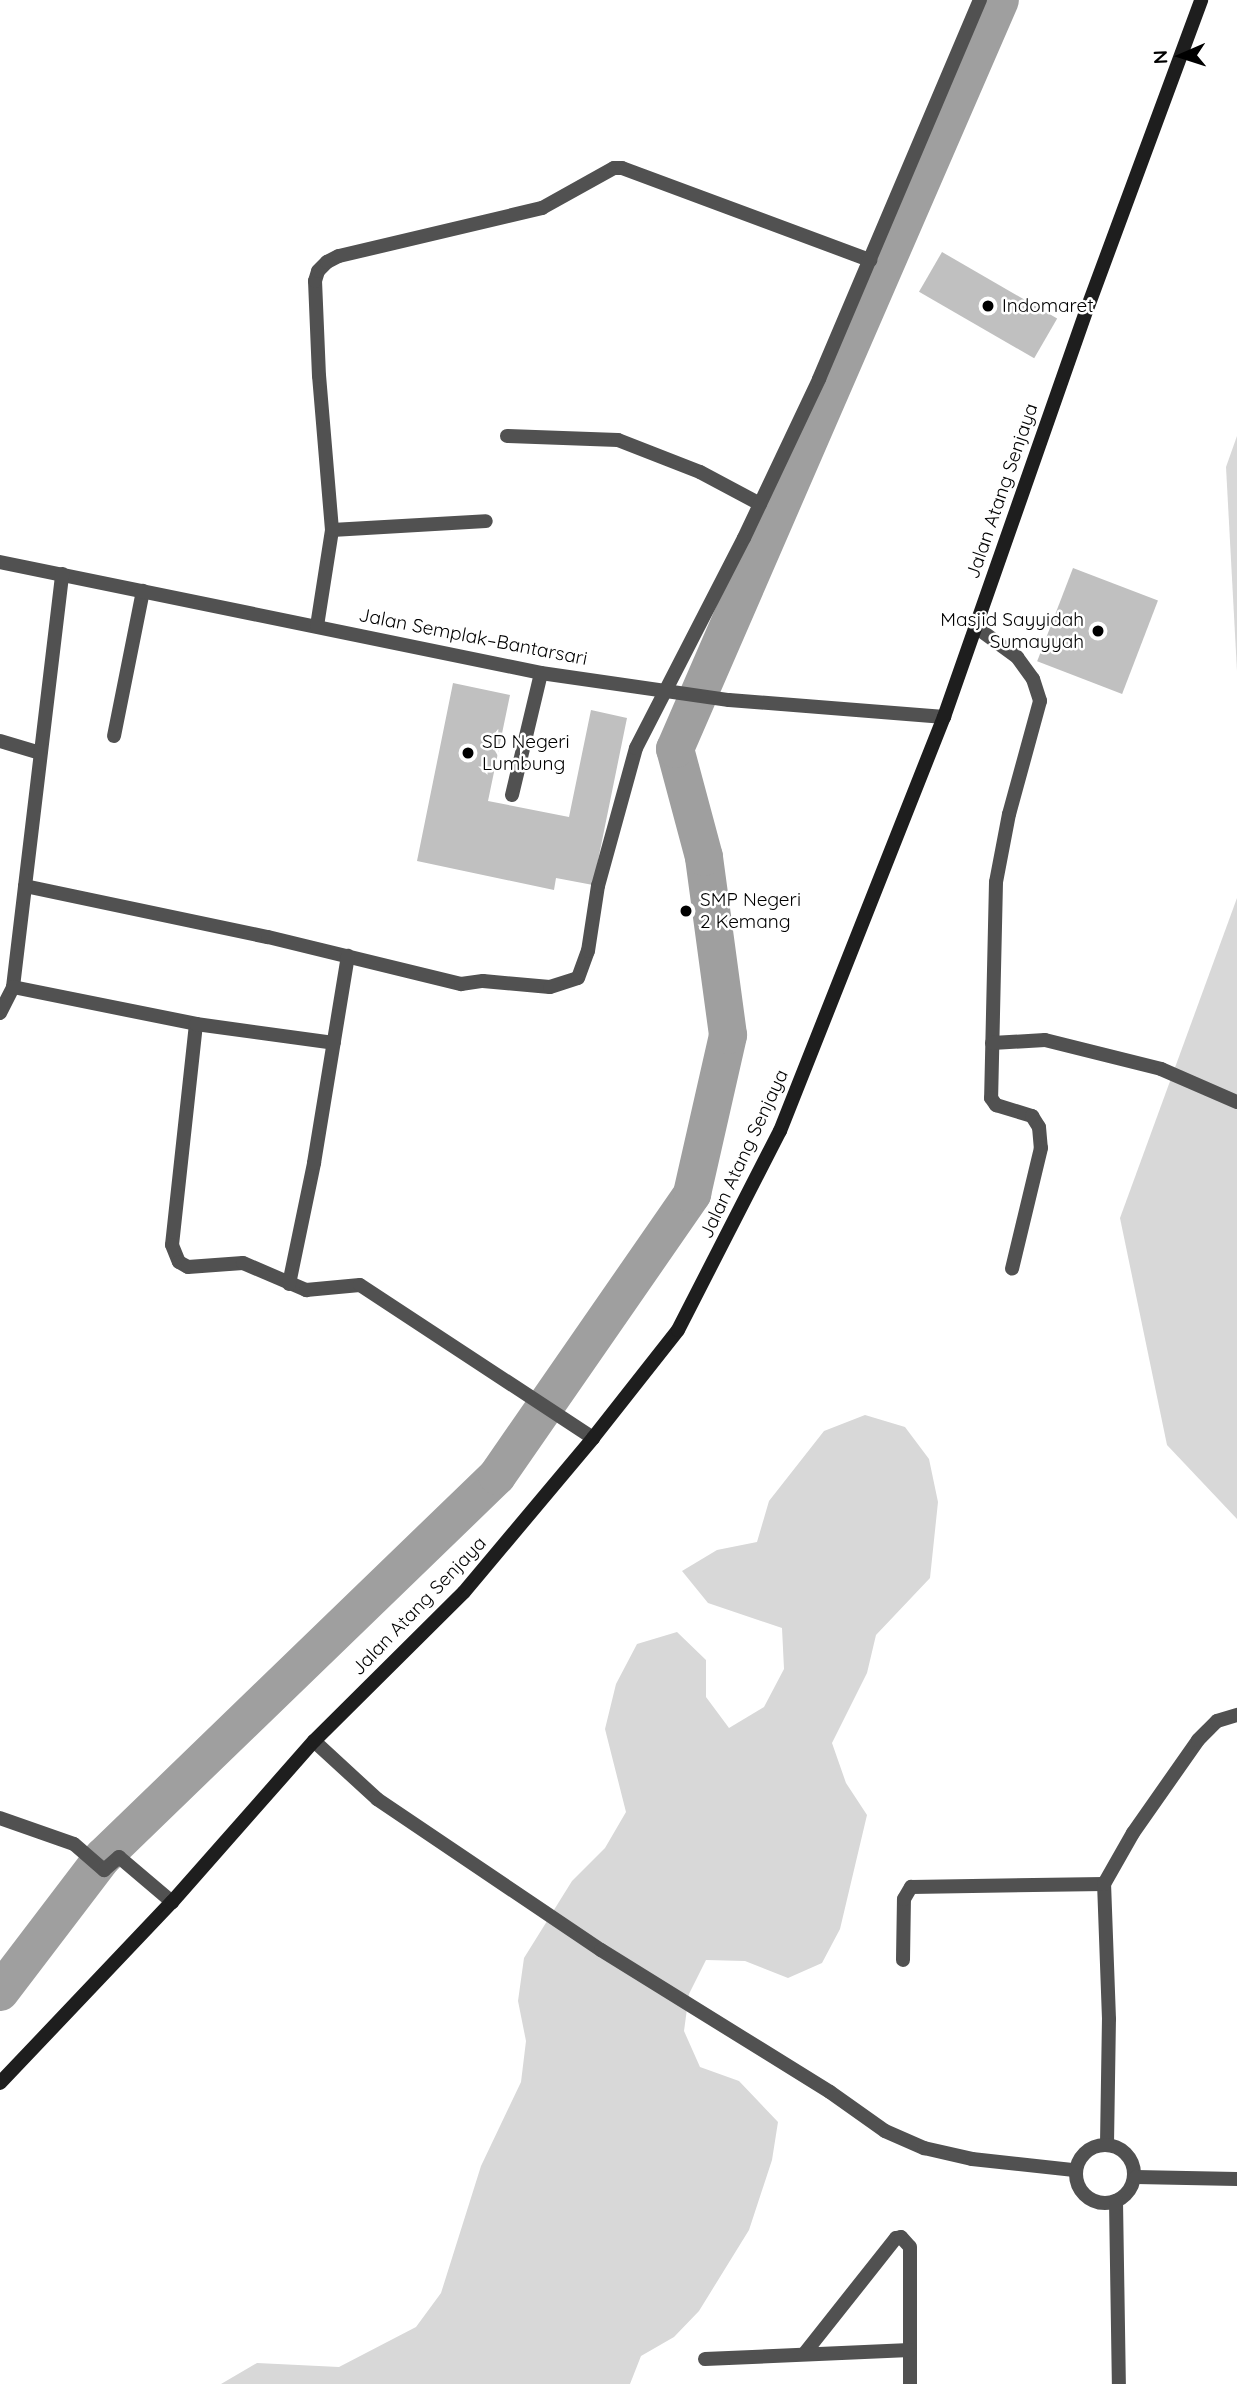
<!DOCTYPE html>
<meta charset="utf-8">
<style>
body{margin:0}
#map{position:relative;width:1237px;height:2384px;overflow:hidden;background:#fff;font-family:Quicksand,sans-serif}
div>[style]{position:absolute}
.green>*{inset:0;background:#d8d8d8}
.canal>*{height:38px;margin:-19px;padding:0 19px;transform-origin:19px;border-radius:19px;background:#9f9f9f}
.building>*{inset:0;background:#c0c0c0;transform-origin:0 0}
.lane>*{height:14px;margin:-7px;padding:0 7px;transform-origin:7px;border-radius:7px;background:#515151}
.street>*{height:14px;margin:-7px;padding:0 7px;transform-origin:7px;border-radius:7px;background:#515151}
.street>.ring{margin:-7px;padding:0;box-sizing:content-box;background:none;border:14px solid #515151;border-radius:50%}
.secondary>*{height:14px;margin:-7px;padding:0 7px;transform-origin:7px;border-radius:7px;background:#1e1e1e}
.dots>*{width:19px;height:19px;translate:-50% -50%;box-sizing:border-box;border:4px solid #fff;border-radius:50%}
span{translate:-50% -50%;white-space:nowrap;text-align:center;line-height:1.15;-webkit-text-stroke:5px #fff;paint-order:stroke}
.poi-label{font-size:19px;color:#000}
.left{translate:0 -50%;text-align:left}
.right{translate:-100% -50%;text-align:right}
.street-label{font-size:19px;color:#000}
.north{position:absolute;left:1146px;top:21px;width:70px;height:70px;-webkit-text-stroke:5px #fff;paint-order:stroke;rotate:267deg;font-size:19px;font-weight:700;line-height:28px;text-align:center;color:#000}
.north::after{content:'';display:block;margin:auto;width:24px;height:32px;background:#000;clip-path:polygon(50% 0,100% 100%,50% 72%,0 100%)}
</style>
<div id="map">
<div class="green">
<i style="clip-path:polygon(1237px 436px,1237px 671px,1226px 467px)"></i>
<i style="clip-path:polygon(1237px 898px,1237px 1519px,1167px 1445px,1120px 1218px)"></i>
<i style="clip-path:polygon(865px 1415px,905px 1427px,929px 1459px,938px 1502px,930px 1578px,876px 1635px,867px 1673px,832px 1743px,846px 1783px,867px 1815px,840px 1929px,822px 1963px,788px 1978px,745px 1961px,706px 1960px,689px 1994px,684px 2031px,700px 2067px,739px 2081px,778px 2122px,772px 2160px,749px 2230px,699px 2311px,674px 2337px,641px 2356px,630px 2384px,221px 2384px,257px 2363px,339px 2367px,416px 2327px,441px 2293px,481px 2166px,521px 2082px,526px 2041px,518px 2001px,524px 1958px,572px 1881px,605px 1848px,626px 1812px,605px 1729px,616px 1684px,637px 1644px,677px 1632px,706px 1660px,706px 1697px,729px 1728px,764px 1707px,784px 1669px,782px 1628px,708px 1603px,682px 1571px,717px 1550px,757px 1542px,769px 1501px,824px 1431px)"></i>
</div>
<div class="canal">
<i style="left:0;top:1992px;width:170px;rotate:-52.7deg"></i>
<i style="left:103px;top:1857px;width:548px;rotate:-44.04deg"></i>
<i style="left:497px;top:1476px;width:343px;rotate:-55.3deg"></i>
<i style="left:692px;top:1194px;width:163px;rotate:-77.2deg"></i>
<i style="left:728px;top:1035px;width:180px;rotate:-97.7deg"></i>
<i style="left:704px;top:857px;width:112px;rotate:-105deg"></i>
<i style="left:675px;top:749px;width:816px;rotate:-66.54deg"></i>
</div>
<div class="building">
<i style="left:942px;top:252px;width:133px;height:46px;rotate:30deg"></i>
<i style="left:1073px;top:568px;width:91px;height:100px;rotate:21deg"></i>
<i style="clip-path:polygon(453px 683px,510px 695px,488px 801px,569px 817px,591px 710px,627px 718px,593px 885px,556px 878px,554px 890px,417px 861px)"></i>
</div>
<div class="lane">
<i style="left:114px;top:736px;width:148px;rotate:-78.7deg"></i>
<i style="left:512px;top:795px;width:125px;rotate:-76.6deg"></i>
</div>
<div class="street">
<i style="left:507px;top:436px;width:111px;rotate:2.1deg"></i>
<i style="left:618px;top:440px;width:88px;rotate:21.3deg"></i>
<i style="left:700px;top:472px;width:68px;rotate:28.1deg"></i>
<i style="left:332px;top:530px;width:154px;rotate:-3.3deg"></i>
<i style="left:0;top:562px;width:552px;rotate:11.59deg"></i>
<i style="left:541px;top:673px;width:190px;rotate:8.2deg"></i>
<i style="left:729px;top:700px;width:216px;rotate:4.5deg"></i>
<i style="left:317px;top:626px;width:97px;rotate:-81.1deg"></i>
<i style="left:332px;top:530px;width:155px;rotate:-94.8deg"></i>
<i style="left:319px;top:376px;width:95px;rotate:-92.4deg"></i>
<i style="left:315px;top:281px;width:10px;rotate:-73deg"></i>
<i style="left:318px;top:271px;width:13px;rotate:-45deg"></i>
<i style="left:327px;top:262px;width:13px;rotate:-27deg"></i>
<i style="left:339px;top:256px;width:209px;rotate:-13.3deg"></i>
<i style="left:542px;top:208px;width:82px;rotate:-29.1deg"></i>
<i style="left:614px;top:168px;width:8px"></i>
<i style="left:622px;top:168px;width:265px;rotate:20.4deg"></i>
<i style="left:976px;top:627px;width:51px;rotate:36.2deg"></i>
<i style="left:1017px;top:657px;width:27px;rotate:54deg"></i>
<i style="left:1033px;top:679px;width:23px;rotate:72deg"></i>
<i style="left:1040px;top:701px;width:117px;rotate:105.3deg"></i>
<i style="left:1009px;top:814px;width:69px;rotate:100.8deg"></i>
<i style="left:996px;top:882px;width:216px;rotate:91.3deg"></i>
<i style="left:991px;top:1098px;width:9px;rotate:54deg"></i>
<i style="left:996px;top:1105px;width:38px;rotate:17deg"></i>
<i style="left:1032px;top:1116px;width:13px;rotate:58deg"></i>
<i style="left:1039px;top:1127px;width:21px;rotate:85deg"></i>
<i style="left:1041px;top:1148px;width:124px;rotate:103.5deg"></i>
<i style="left:0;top:741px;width:42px;rotate:16.7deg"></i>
<i style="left:25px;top:886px;width:248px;rotate:11.9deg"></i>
<i style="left:268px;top:937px;width:199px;rotate:13.7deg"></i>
<i style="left:461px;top:984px;width:22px;rotate:-8deg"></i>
<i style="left:483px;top:981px;width:67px;rotate:5.1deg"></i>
<i style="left:550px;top:987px;width:29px;rotate:-18deg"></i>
<i style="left:578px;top:978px;width:29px;rotate:-70deg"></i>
<i style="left:588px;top:951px;width:66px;rotate:-81.3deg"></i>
<i style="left:598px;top:886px;width:143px;rotate:-74.6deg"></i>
<i style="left:636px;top:748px;width:236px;rotate:-62.8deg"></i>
<i style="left:744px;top:538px;width:176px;rotate:-64.7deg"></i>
<i style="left:819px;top:379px;width:412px;rotate:-67deg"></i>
<i style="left:13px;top:987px;width:416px;rotate:-83.2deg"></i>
<i style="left:0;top:1013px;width:29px;rotate:-63deg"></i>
<i style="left:13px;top:987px;width:187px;rotate:11.4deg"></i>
<i style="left:196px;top:1024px;width:222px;rotate:96.2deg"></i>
<i style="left:172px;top:1245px;width:18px;rotate:68deg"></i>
<i style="left:179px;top:1262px;width:10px;rotate:29deg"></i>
<i style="left:188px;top:1267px;width:55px;rotate:-4.2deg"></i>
<i style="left:243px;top:1263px;width:69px;rotate:23.2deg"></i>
<i style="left:306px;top:1290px;width:54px;rotate:-5.3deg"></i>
<i style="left:360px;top:1285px;width:279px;rotate:33.3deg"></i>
<i style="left:196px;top:1024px;width:139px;rotate:7.8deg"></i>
<i style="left:992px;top:1043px;width:53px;rotate:-3.2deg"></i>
<i style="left:1045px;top:1040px;width:120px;rotate:14deg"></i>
<i style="left:1161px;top:1069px;width:83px;rotate:23.5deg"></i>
<i style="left:289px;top:1284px;width:124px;rotate:-78.3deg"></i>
<i style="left:314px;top:1163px;width:210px;rotate:-80.7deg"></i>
<i style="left:314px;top:1741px;width:86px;rotate:42.6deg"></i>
<i style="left:377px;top:1799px;width:270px;rotate:34deg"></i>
<i style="left:601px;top:1950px;width:269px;rotate:31.8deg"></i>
<i style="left:830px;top:2092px;width:67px;rotate:35.3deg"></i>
<i style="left:885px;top:2131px;width:43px;rotate:23.6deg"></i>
<i style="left:924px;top:2148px;width:49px;rotate:12.9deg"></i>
<i style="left:972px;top:2159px;width:103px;rotate:6.2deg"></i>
<i style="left:0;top:1818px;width:78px;rotate:19.4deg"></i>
<i style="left:74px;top:1844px;width:40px;rotate:41deg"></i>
<i style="left:104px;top:1870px;width:20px;rotate:-41deg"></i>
<i style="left:119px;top:1857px;width:70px;rotate:40.3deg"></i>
<i style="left:903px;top:1960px;width:61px;rotate:-89.1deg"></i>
<i style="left:904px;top:1899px;width:14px;rotate:-60deg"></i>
<i style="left:911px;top:1887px;width:193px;rotate:-0.9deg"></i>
<i style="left:1107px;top:2144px;width:125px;rotate:-89.1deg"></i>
<i style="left:1109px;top:2019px;width:135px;rotate:-92.1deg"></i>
<i style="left:1104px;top:1884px;width:59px;rotate:-60.4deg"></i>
<i style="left:1133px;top:1833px;width:113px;rotate:-55deg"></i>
<i style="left:1198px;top:1740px;width:27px;rotate:-45deg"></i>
<i style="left:1217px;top:1721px;width:21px;rotate:-17deg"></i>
<i class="ring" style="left:1076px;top:2145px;width:44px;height:44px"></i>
<i style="left:1136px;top:2177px;width:101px;rotate:1.1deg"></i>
<i style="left:1116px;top:2201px;width:183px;rotate:89.1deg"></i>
<i style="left:804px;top:2354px;width:148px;rotate:-51.6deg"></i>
<i style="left:896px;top:2238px;width:5px;rotate:-11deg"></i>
<i style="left:901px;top:2237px;width:13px;rotate:48deg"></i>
<i style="left:910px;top:2247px;width:137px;rotate:90deg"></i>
<i style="left:705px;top:2359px;width:205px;rotate:-2.5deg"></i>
</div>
<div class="secondary">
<i style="left:0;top:2083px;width:250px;rotate:-46.5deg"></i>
<i style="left:172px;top:1902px;width:215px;rotate:-48.6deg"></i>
<i style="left:314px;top:1741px;width:211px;rotate:-44.8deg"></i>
<i style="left:464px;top:1592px;width:201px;rotate:-50deg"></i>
<i style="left:593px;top:1438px;width:137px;rotate:-51.8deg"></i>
<i style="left:678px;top:1330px;width:224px;rotate:-62.9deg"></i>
<i style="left:780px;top:1131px;width:445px;rotate:-68.4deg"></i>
<i style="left:944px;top:717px;width:432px;rotate:-70.7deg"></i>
<i style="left:1087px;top:309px;width:329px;rotate:-69.7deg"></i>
</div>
<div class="dots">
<i style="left:988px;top:306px;background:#000"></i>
<i style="left:1098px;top:631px;background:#000"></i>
<i style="left:468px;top:753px;background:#000"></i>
<i style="left:686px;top:911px;background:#000"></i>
</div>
<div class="poi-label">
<span class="left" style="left:1002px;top:306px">Indomaret</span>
<span class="right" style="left:1084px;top:631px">Masjid Sayyidah<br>Sumayyah</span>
<span class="left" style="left:482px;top:753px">SD Negeri<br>Lumbung</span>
<span class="left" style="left:700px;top:911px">SMP Negeri<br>2 Kemang</span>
</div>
<div class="street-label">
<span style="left:1002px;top:491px;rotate:-71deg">Jalan Atang Senjaya</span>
<span style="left:473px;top:637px;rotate:11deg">Jalan Semplak–Bantarsari</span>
<span style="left:744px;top:1154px;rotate:-65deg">Jalan Atang Senjaya</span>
<span style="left:419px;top:1606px;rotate:-46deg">Jalan Atang Senjaya</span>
</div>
<div class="north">N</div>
</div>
